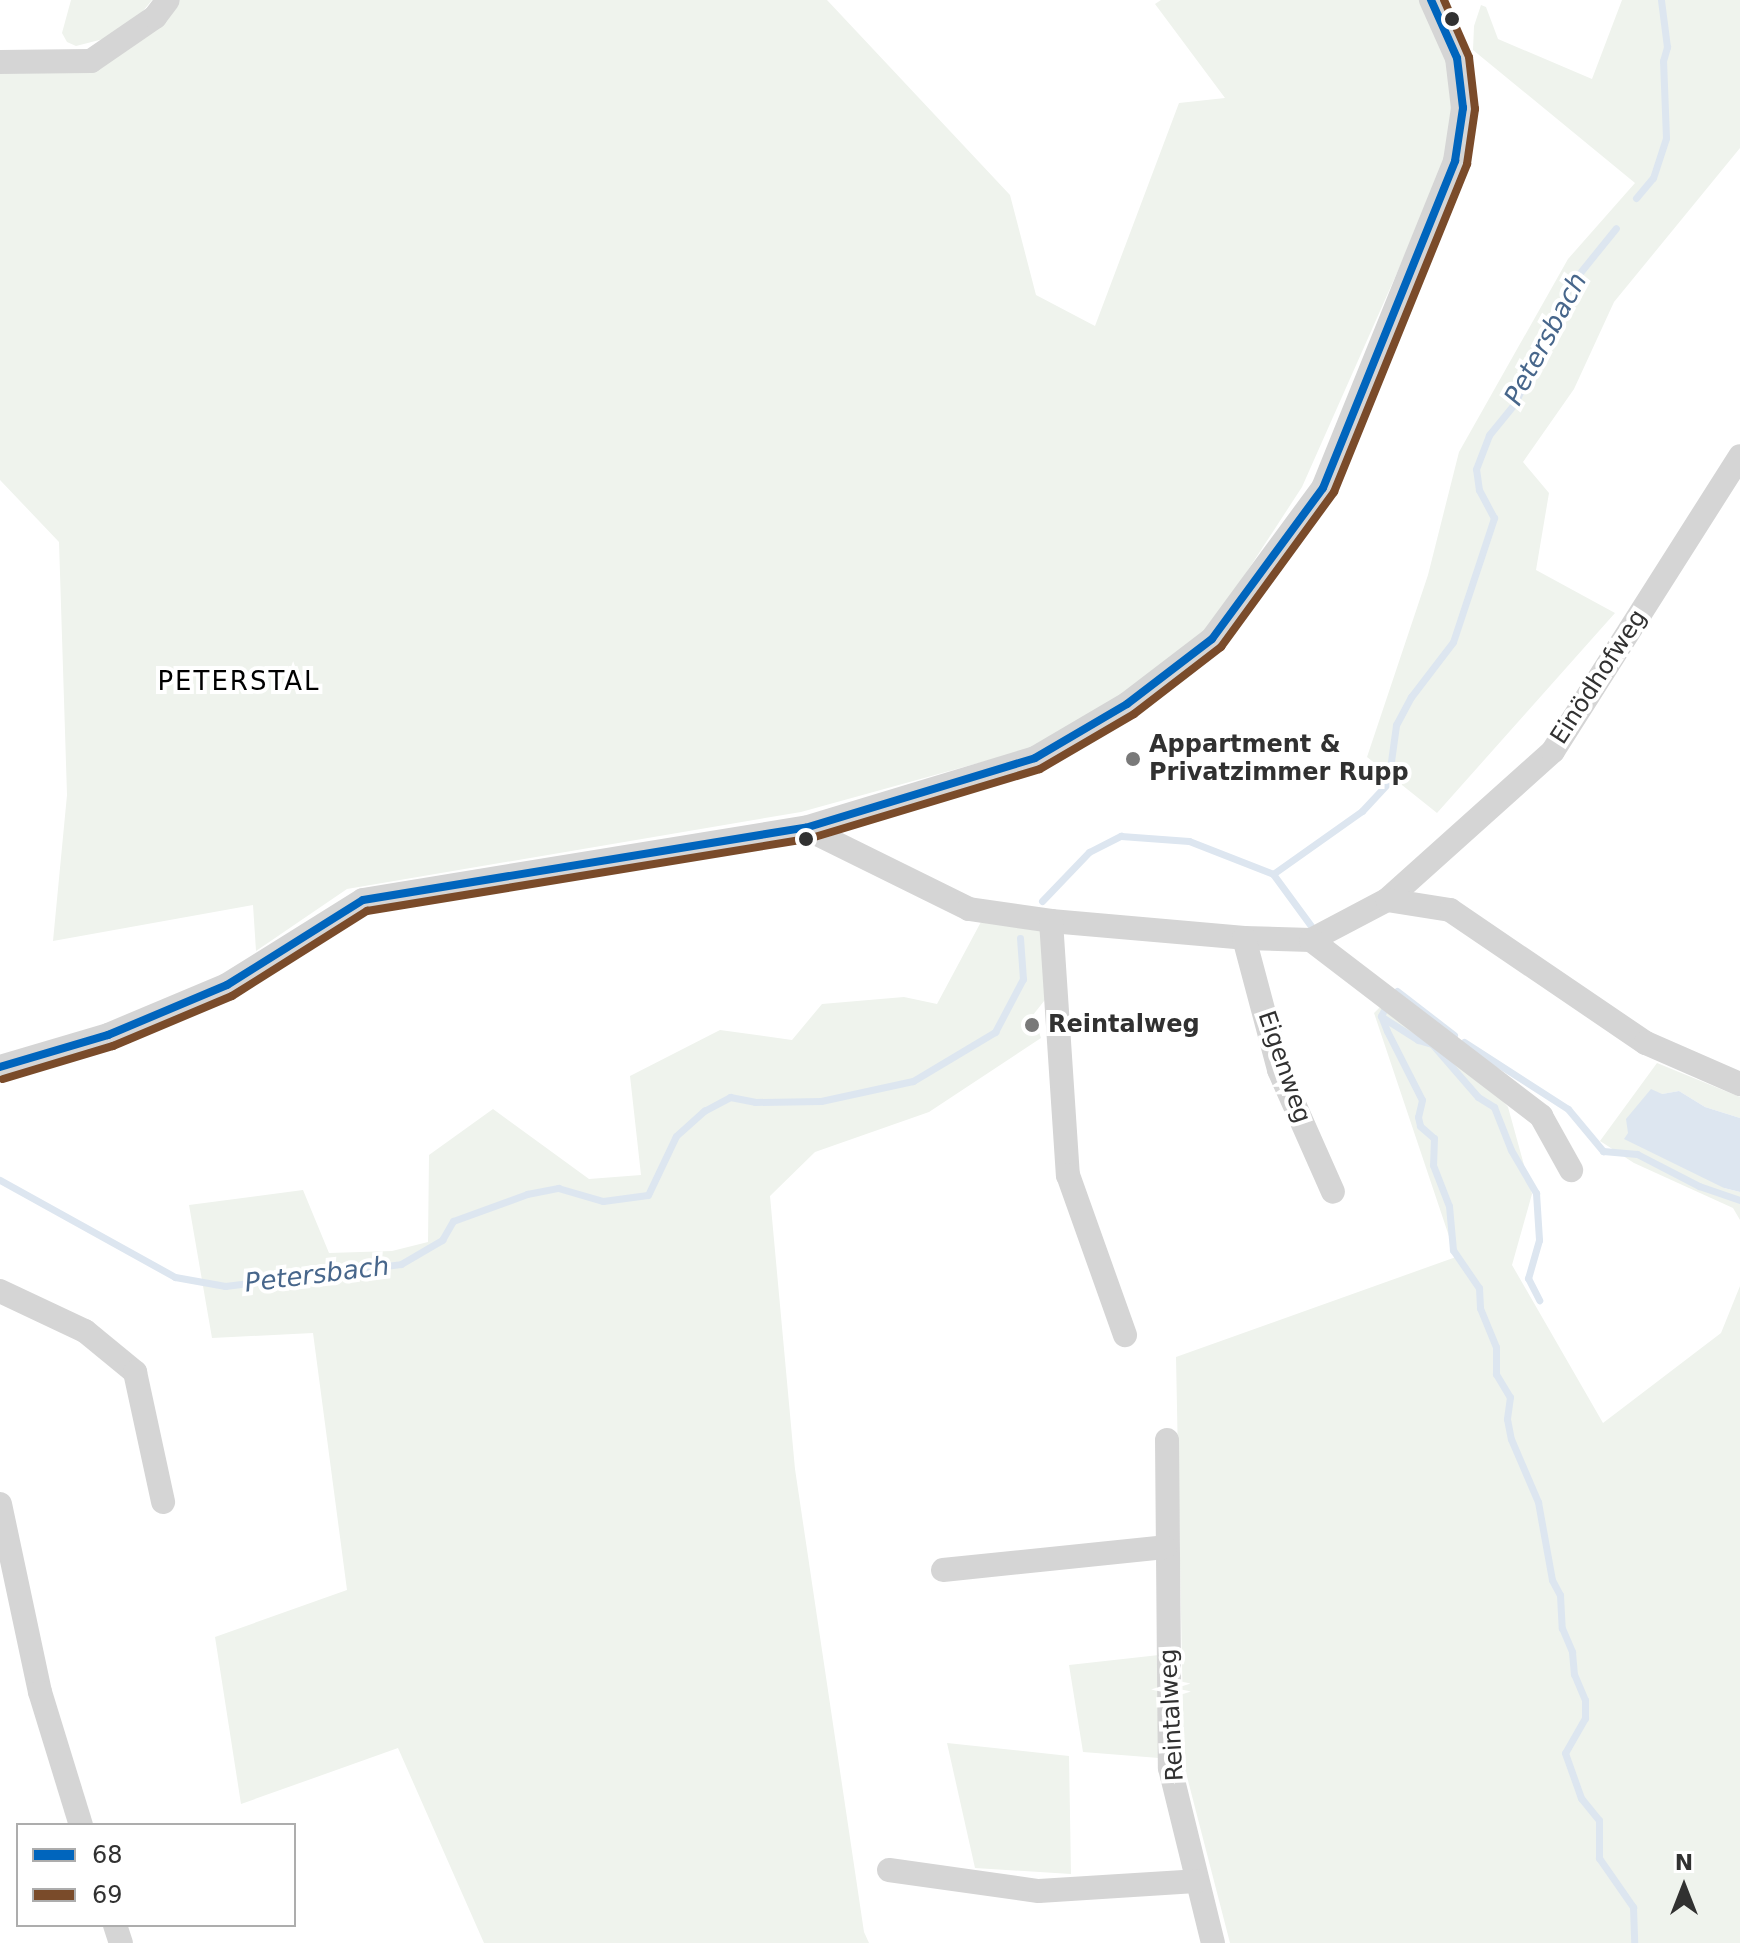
<!DOCTYPE html>
<meta charset="utf-8">
<style>
body{margin:0}
#map{position:relative;width:1740px;height:1943px;overflow:hidden;background:#fff;font-family:"DejaVu Sans",sans-serif}
div>[style]{position:absolute}
.green>*{inset:0;background:#eff3ed}
.water>*{inset:0;background:#dde6f0}
.stream>*{height:7px;margin:-3.5px;padding:0 3.5px;transform-origin:3.5px;border-radius:3.5px;background:#dde6f0}
.minor>*{height:24px;margin:-12px;padding:0 12px;transform-origin:12px;border-radius:12px;background:#d5d5d5}
.bus-1>*{height:8px;margin:-4px;padding:0 4px;transform-origin:4px;border-radius:4px;background:#0065bd}
.bus-2>*{height:8px;margin:-4px;padding:0 4px;transform-origin:4px;border-radius:4px;background:#7a4b2a}
.dots>*{width:22px;height:22px;translate:-50% -50%;box-sizing:border-box;border:4px solid #fff;border-radius:50%}
span{translate:-50% -50%;white-space:nowrap;text-align:center;line-height:1.15;-webkit-text-stroke:8px #fff;paint-order:stroke}
.street-label{font-size:24px;color:#313131}
.poi-label{font-size:24px;color:#313131;font-weight:700}
.left{translate:0 -50%;text-align:left}
.water-label{font-size:26px;color:#47668b;font-style:italic}
.neighbourhood-label{font-size:26px;color:#000;letter-spacing:2px}
.legend{position:absolute;left:16px;top:1823px;width:280px;height:104px;box-sizing:border-box;background:#fff;border:2px solid #adadad;margin:0;padding:10px 14px;list-style:none;font-size:24px;color:#313131}
.legend li{display:flex;align-items:center;gap:16px;height:40px}
.legend b{width:40px;border:2px solid #adadad}
.north{position:absolute;left:1644px;top:1847px;width:80px;height:80px;-webkit-text-stroke:6px #fff;paint-order:stroke;rotate:0deg;font-size:22px;font-weight:700;line-height:32px;text-align:center;color:#313131}
.north::after{content:'';display:block;margin:auto;width:28px;height:36px;background:#313131;clip-path:polygon(50% 0,100% 100%,50% 72%,0 100%)}
</style>
<div id="map">
<div class="green">
<i style="clip-path:polygon(71px 0,152px 0,135px 21px,115px 36px,76px 46px,67px 42px,62px 33px)"></i>
<i style="clip-path:polygon(168px 0,827px 0,1010px 195px,1036px 295px,1095px 326px,1179px 103px,1225px 98px,1155px 4px,1161px 0,1422px 0,1451px 62px,1455px 106px,1443px 169px,1302px 487px,1207px 633px,1120px 695px,1029px 749px,801px 812px,347px 889px,256px 951px,253px 905px,53px 941px,67px 795px,59px 542px,0 480px,0 62px,91px 61px)"></i>
<i style="clip-path:polygon(1622px 0,1740px 0,1740px 148px,1614px 302px,1574px 389px,1523px 462px,1549px 493px,1536px 570px,1615px 613px,1437px 813px,1367px 757px,1428px 575px,1459px 452px,1568px 259px,1635px 183px,1473px 50px,1474px 26px,1481px 5px,1486px 7px,1498px 39px,1592px 79px)"></i>
<i style="clip-path:polygon(982px 920px,1044px 929px,1052px 991px,1029px 1020px,1029px 1030px,1039px 1032px,1041px 1038px,929px 1112px,815px 1152px,770px 1196px,795px 1469px,864px 1932px,869px 1943px,484px 1943px,398px 1748px,241px 1804px,215px 1637px,347px 1590px,313px 1333px,212px 1338px,189px 1205px,303px 1190px,329px 1253px,392px 1251px,428px 1242px,429px 1155px,493px 1109px,589px 1179px,641px 1175px,630px 1076px,720px 1030px,792px 1040px,822px 1004px,904px 997px,937px 1004px)"></i>
<i style="clip-path:polygon(1388px 999px,1461px 1055px,1508px 1107px,1532px 1194px,1512px 1265px,1603px 1423px,1721px 1333px,1740px 1286px,1740px 1943px,1230px 1943px,1184px 1765px,1176px 1357px,1456px 1257px,1374px 1013px)"></i>
<i style="clip-path:polygon(1657px 1063px,1740px 1097px,1740px 1118px,1705px 1107px,1679px 1091px,1662px 1094px,1724px 1188px,1740px 1192px,1740px 1220px,1733px 1208px,1634px 1163px,1600px 1141px)"></i>
<i style="clip-path:polygon(1159px 1655px,1159px 1758px,1083px 1752px,1069px 1665px)"></i>
<i style="clip-path:polygon(947px 1743px,1069px 1756px,1071px 1874px,975px 1868px)"></i>
</div>
<div class="water">
<i style="clip-path:polygon(1651px 1089px,1662px 1094px,1679px 1091px,1705px 1107px,1740px 1118px,1740px 1192px,1724px 1188px,1624px 1139px,1628px 1133px,1626px 1119px)"></i>
</div>
<div class="stream">
<i style="left:1636px;top:198px;width:26px;rotate:-50deg"></i>
<i style="left:1653px;top:178px;width:42px;rotate:-72deg"></i>
<i style="left:1666px;top:138px;width:77px;rotate:-92.2deg"></i>
<i style="left:1663px;top:61px;width:15px;rotate:-74deg"></i>
<i style="left:1667px;top:47px;width:47px;rotate:-97.3deg"></i>
<i style="left:1273px;top:874px;width:64px;rotate:53.8deg"></i>
<i style="left:1042px;top:901px;width:68px;rotate:-46.2deg"></i>
<i style="left:1089px;top:852px;width:36px;rotate:-27deg"></i>
<i style="left:1121px;top:836px;width:68px;rotate:4.2deg"></i>
<i style="left:1189px;top:841px;width:90px;rotate:21.4deg"></i>
<i style="left:1273px;top:874px;width:109px;rotate:-35.3deg"></i>
<i style="left:1362px;top:811px;width:38px;rotate:-47deg"></i>
<i style="left:1388px;top:783px;width:59px;rotate:-82.1deg"></i>
<i style="left:1396px;top:725px;width:32px;rotate:-62deg"></i>
<i style="left:1411px;top:697px;width:69px;rotate:-52.6deg"></i>
<i style="left:1453px;top:642px;width:131px;rotate:-71.7deg"></i>
<i style="left:1494px;top:518px;width:32px;rotate:-118deg"></i>
<i style="left:1479px;top:490px;width:21px;rotate:-98deg"></i>
<i style="left:1476px;top:469px;width:36px;rotate:-69deg"></i>
<i style="left:1489px;top:435px;width:41px;rotate:-50.9deg"></i>
<i style="left:1515px;top:403px;width:130px;rotate:-65deg"></i>
<i style="left:1570px;top:285px;width:73px;rotate:-51.1deg"></i>
<i style="left:1397px;top:991px;width:72px;rotate:37.7deg"></i>
<i style="left:1385px;top:1008px;width:9px;rotate:117deg"></i>
<i style="left:1381px;top:1016px;width:16px;rotate:68deg"></i>
<i style="left:1387px;top:1031px;width:77px;rotate:63.1deg"></i>
<i style="left:1422px;top:1100px;width:17px;rotate:103deg"></i>
<i style="left:1418px;top:1117px;width:9px;rotate:77deg"></i>
<i style="left:1420px;top:1126px;width:18px;rotate:41deg"></i>
<i style="left:1434px;top:1138px;width:27px;rotate:92deg"></i>
<i style="left:1433px;top:1165px;width:44px;rotate:68.7deg"></i>
<i style="left:1449px;top:1206px;width:44px;rotate:84.8deg"></i>
<i style="left:1453px;top:1250px;width:46px;rotate:55.6deg"></i>
<i style="left:1479px;top:1288px;width:20px;rotate:87deg"></i>
<i style="left:1480px;top:1308px;width:42px;rotate:67.7deg"></i>
<i style="left:1496px;top:1347px;width:27px;rotate:90deg"></i>
<i style="left:1496px;top:1374px;width:27px;rotate:59deg"></i>
<i style="left:1510px;top:1397px;width:22px;rotate:98deg"></i>
<i style="left:1507px;top:1419px;width:20px;rotate:79deg"></i>
<i style="left:1511px;top:1439px;width:69px;rotate:66.8deg"></i>
<i style="left:1538px;top:1502px;width:79px;rotate:79.8deg"></i>
<i style="left:1552px;top:1580px;width:17px;rotate:62deg"></i>
<i style="left:1560px;top:1595px;width:33px;rotate:87deg"></i>
<i style="left:1562px;top:1628px;width:26px;rotate:67deg"></i>
<i style="left:1572px;top:1652px;width:22px;rotate:85deg"></i>
<i style="left:1574px;top:1674px;width:28px;rotate:67deg"></i>
<i style="left:1585px;top:1700px;width:18px;rotate:90deg"></i>
<i style="left:1585px;top:1718px;width:40px;rotate:119.7deg"></i>
<i style="left:1565px;top:1753px;width:48px;rotate:70.4deg"></i>
<i style="left:1581px;top:1798px;width:28px;rotate:51deg"></i>
<i style="left:1599px;top:1820px;width:38px;rotate:90deg"></i>
<i style="left:1599px;top:1858px;width:60px;rotate:55.2deg"></i>
<i style="left:1633px;top:1907px;width:36px;rotate:88deg"></i>
<i style="left:1382px;top:1017px;width:43px;rotate:32.6deg"></i>
<i style="left:1418px;top:1040px;width:15px;rotate:16deg"></i>
<i style="left:1432px;top:1044px;width:70px;rotate:49deg"></i>
<i style="left:1478px;top:1097px;width:19px;rotate:32deg"></i>
<i style="left:1494px;top:1107px;width:46px;rotate:68.4deg"></i>
<i style="left:1511px;top:1150px;width:50px;rotate:59.8deg"></i>
<i style="left:1536px;top:1193px;width:47px;rotate:86.3deg"></i>
<i style="left:1539px;top:1240px;width:40px;rotate:106deg"></i>
<i style="left:1528px;top:1278px;width:25px;rotate:63deg"></i>
<i style="left:1464px;top:1042px;width:124px;rotate:32.8deg"></i>
<i style="left:1568px;top:1109px;width:55px;rotate:50.2deg"></i>
<i style="left:1603px;top:1151px;width:34px;rotate:5deg"></i>
<i style="left:1637px;top:1154px;width:70px;rotate:27.3deg"></i>
<i style="left:1699px;top:1186px;width:43px;rotate:18.9deg"></i>
<i style="left:0;top:1180px;width:200px;rotate:29deg"></i>
<i style="left:175px;top:1277px;width:51px;rotate:10.2deg"></i>
<i style="left:225px;top:1286px;width:177px;rotate:-7.1deg"></i>
<i style="left:401px;top:1264px;width:48px;rotate:-30.3deg"></i>
<i style="left:442px;top:1240px;width:22px;rotate:-60deg"></i>
<i style="left:453px;top:1221px;width:79px;rotate:-20deg"></i>
<i style="left:527px;top:1194px;width:32px;rotate:-11deg"></i>
<i style="left:558px;top:1188px;width:47px;rotate:16.1deg"></i>
<i style="left:603px;top:1201px;width:45px;rotate:-7.6deg"></i>
<i style="left:648px;top:1195px;width:65px;rotate:-64.6deg"></i>
<i style="left:676px;top:1136px;width:38px;rotate:-42deg"></i>
<i style="left:704px;top:1111px;width:30px;rotate:-28deg"></i>
<i style="left:730px;top:1097px;width:25px;rotate:11deg"></i>
<i style="left:755px;top:1102px;width:66px;rotate:-0.9deg"></i>
<i style="left:821px;top:1101px;width:94px;rotate:-12.3deg"></i>
<i style="left:913px;top:1081px;width:96px;rotate:-30.9deg"></i>
<i style="left:995px;top:1032px;width:60px;rotate:-62.2deg"></i>
<i style="left:1023px;top:979px;width:41px;rotate:-94.2deg"></i>
</div>
<div class="minor">
<i style="left:0;top:62px;width:91px;rotate:-0.6deg"></i>
<i style="left:91px;top:61px;width:78px;rotate:-34.5deg"></i>
<i style="left:155px;top:17px;width:21px;rotate:-53deg"></i>
<i style="left:805px;top:828px;width:183px;rotate:26.3deg"></i>
<i style="left:969px;top:909px;width:83px;rotate:8.3deg"></i>
<i style="left:1051px;top:921px;width:194px;rotate:5deg"></i>
<i style="left:1244px;top:938px;width:67px;rotate:1.7deg"></i>
<i style="left:1311px;top:940px;width:86px;rotate:-27.8deg"></i>
<i style="left:1387px;top:900px;width:223px;rotate:-41.9deg"></i>
<i style="left:1553px;top:751px;width:349px;rotate:-57.6deg"></i>
<i style="left:1387px;top:900px;width:64px;rotate:9deg"></i>
<i style="left:1450px;top:910px;width:237px;rotate:34.2deg"></i>
<i style="left:1646px;top:1043px;width:103px;rotate:23.6deg"></i>
<i style="left:1051px;top:921px;width:255px;rotate:86.2deg"></i>
<i style="left:1068px;top:1175px;width:170px;rotate:70.4deg"></i>
<i style="left:1244px;top:938px;width:137px;rotate:75.1deg"></i>
<i style="left:1279px;top:1070px;width:133px;rotate:66.1deg"></i>
<i style="left:1311px;top:940px;width:290px;rotate:37.4deg"></i>
<i style="left:1541px;top:1116px;width:62px;rotate:60.9deg"></i>
<i style="left:0;top:1067px;width:113px;rotate:-16.5deg"></i>
<i style="left:108px;top:1035px;width:129px;rotate:-22.8deg"></i>
<i style="left:227px;top:985px;width:160px;rotate:-32deg"></i>
<i style="left:363px;top:900px;width:448px;rotate:-9.3deg"></i>
<i style="left:805px;top:828px;width:240px;rotate:-16.9deg"></i>
<i style="left:1035px;top:758px;width:107px;rotate:-30.4deg"></i>
<i style="left:1127px;top:704px;width:107px;rotate:-37.4deg"></i>
<i style="left:1212px;top:639px;width:187px;rotate:-53.7deg"></i>
<i style="left:1323px;top:488px;width:353px;rotate:-68deg"></i>
<i style="left:1455px;top:161px;width:54px;rotate:-81.4deg"></i>
<i style="left:1463px;top:108px;width:50px;rotate:-96.8deg"></i>
<i style="left:1457px;top:58px;width:64px;rotate:-114.1deg"></i>
<i style="left:0;top:1291px;width:94px;rotate:25.2deg"></i>
<i style="left:85px;top:1331px;width:65px;rotate:39.4deg"></i>
<i style="left:135px;top:1372px;width:133px;rotate:77.8deg"></i>
<i style="left:1167px;top:1440px;width:328px;rotate:89.5deg"></i>
<i style="left:1170px;top:1768px;width:180px;rotate:76.2deg"></i>
<i style="left:0;top:1504px;width:192px;rotate:78deg"></i>
<i style="left:40px;top:1692px;width:139px;rotate:72.9deg"></i>
<i style="left:943px;top:1570px;width:223px;rotate:-5.9deg"></i>
<i style="left:889px;top:1870px;width:151px;rotate:8deg"></i>
<i style="left:1039px;top:1891px;width:157px;rotate:-3.6deg"></i>
<i style="left:115px;top:1925px;width:19px;rotate:72deg"></i>
</div>
<div class="bus-1">
<i style="left:0;top:1067px;width:113px;rotate:-16.5deg"></i>
<i style="left:108px;top:1035px;width:129px;rotate:-22.8deg"></i>
<i style="left:227px;top:985px;width:160px;rotate:-32deg"></i>
<i style="left:363px;top:900px;width:448px;rotate:-9.3deg"></i>
<i style="left:805px;top:828px;width:240px;rotate:-16.9deg"></i>
<i style="left:1035px;top:758px;width:107px;rotate:-30.4deg"></i>
<i style="left:1127px;top:704px;width:107px;rotate:-37.4deg"></i>
<i style="left:1212px;top:639px;width:187px;rotate:-53.7deg"></i>
<i style="left:1323px;top:488px;width:353px;rotate:-68deg"></i>
<i style="left:1455px;top:161px;width:54px;rotate:-81.4deg"></i>
<i style="left:1463px;top:108px;width:50px;rotate:-96.8deg"></i>
<i style="left:1457px;top:58px;width:64px;rotate:-114.1deg"></i>
</div>
<div class="bus-2">
<i style="left:3px;top:1079px;width:115px;rotate:-16.7deg"></i>
<i style="left:113px;top:1046px;width:129px;rotate:-22.8deg"></i>
<i style="left:232px;top:996px;width:160px;rotate:-32.2deg"></i>
<i style="left:367px;top:911px;width:447px;rotate:-9.3deg"></i>
<i style="left:808px;top:839px;width:242px;rotate:-16.8deg"></i>
<i style="left:1040px;top:769px;width:109px;rotate:-30.3deg"></i>
<i style="left:1134px;top:714px;width:110px;rotate:-37.6deg"></i>
<i style="left:1221px;top:647px;width:192px;rotate:-53.9deg"></i>
<i style="left:1334px;top:492px;width:354px;rotate:-67.9deg"></i>
<i style="left:1467px;top:164px;width:56px;rotate:-81.7deg"></i>
<i style="left:1475px;top:109px;width:52px;rotate:-96.6deg"></i>
<i style="left:1469px;top:57px;width:62px;rotate:-113.7deg"></i>
</div>
<div class="dots">
<i style="left:1452px;top:19px;background:#313131"></i>
<i style="left:1133px;top:759px;background:#797979"></i>
<i style="left:806px;top:839px;background:#313131"></i>
<i style="left:1032px;top:1025px;background:#797979"></i>
</div>
<div class="street-label">
<span style="left:1599px;top:677px;rotate:-57deg">Einödhofweg</span>
<span style="left:1284px;top:1067px;rotate:71deg">Eigenweg</span>
<span style="left:1172px;top:1715px;rotate:-93deg">Reintalweg</span>
</div>
<div class="poi-label">
<span class="left" style="left:1149px;top:759px">Appartment &amp;<br>Privatzimmer Rupp</span>
<span class="left" style="left:1048px;top:1025px">Reintalweg</span>
</div>
<div class="water-label">
<span style="left:1546px;top:339px;rotate:-62deg">Petersbach</span>
<span style="left:317px;top:1275px;rotate:-7deg">Petersbach</span>
</div>
<div class="neighbourhood-label">
<span style="left:239px;top:682px">PETERSTAL</span>
</div>
<ul class="legend">
<li><b style="height:10px;background:#0065bd"></b>68</li>
<li><b style="height:10px;background:#7a4b2a"></b>69</li>
</ul>
<div class="north">N</div>
</div>
